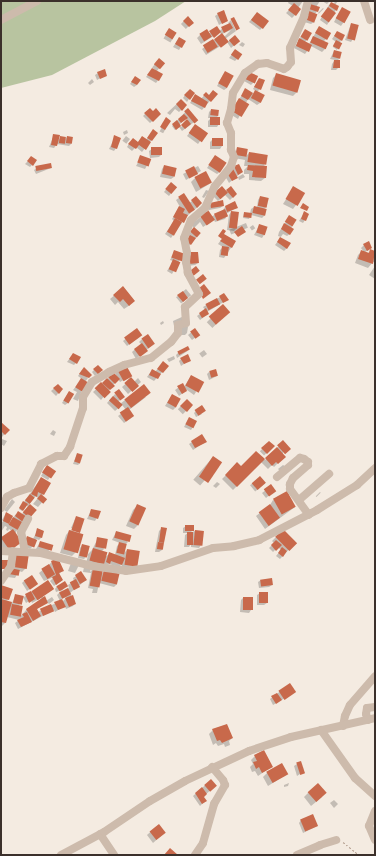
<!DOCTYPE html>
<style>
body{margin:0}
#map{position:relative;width:376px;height:856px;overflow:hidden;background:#f4ebe1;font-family:"Archivo Narrow",sans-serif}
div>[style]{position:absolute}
.green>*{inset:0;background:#b8c4a0}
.shadow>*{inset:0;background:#0003;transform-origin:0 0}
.building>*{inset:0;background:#c8694b;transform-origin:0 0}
.path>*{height:1px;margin-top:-0.5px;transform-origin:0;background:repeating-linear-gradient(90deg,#b9a596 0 2px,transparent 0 4px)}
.minor>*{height:8px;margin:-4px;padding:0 4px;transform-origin:4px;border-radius:4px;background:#cdbbac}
span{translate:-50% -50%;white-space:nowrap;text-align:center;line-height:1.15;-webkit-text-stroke:3px #fbf5ee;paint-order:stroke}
.frame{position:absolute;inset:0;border:2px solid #3b302b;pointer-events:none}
</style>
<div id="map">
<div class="green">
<i style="clip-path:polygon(1px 1px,186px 1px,155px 21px,52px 75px,1px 88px)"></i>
</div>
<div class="shadow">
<i style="clip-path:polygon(289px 1px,303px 1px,298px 8px,300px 10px,292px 18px,286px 13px,293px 6px,288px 3px)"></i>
<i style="clip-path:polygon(309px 1px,320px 1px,316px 7px,317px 11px,315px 14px,314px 22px,311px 24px,304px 22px)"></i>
<i style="clip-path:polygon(322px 1px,330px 1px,327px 4px)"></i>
<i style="clip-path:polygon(335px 1px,338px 1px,335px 5px,336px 10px,327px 25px,320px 20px,329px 5px,331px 3px,334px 4px)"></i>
<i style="left:323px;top:8px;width:1px;height:7px;rotate:45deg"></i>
<i style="clip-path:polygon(340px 11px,350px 13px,341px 26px,334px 22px)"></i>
<i style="clip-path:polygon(257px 13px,262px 28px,260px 30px,249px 22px)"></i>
<i style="clip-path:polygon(218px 14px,227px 20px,219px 25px,215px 16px)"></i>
<i style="left:188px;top:17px;width:7px;height:10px;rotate:45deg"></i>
<i style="clip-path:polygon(evenodd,231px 20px,236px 31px,225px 39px,228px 42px,235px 36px,239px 41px,231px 48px,227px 42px,206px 55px,202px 49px,221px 35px,220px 32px,201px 44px,197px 38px,200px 35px,219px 31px,229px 24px,228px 23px,231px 20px,231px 30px,224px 37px,222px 34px,231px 30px)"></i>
<i style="clip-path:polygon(351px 24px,353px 39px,351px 42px,345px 40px)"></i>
<i style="clip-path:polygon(319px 27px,326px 39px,323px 42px,325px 49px,322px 52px,311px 46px,305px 54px,294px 48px,303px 33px,307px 40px,305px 42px,309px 44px)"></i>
<i style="left:169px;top:29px;width:8px;height:11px;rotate:30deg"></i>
<i style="clip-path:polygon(337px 32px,341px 40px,337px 50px,333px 47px,336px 42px,332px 39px)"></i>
<i style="clip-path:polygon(179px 38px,185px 41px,179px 50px,173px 47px)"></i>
<i style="clip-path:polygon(242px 42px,245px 44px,243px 47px,239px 45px)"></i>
<i style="clip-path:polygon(334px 51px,340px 58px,337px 61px,339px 67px,336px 70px,331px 70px,332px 64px,335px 60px,330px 59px)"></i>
<i style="clip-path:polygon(233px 53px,237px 59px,235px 61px,229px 58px)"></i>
<i style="left:159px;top:59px;width:6px;height:11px;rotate:39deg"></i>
<i style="clip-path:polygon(152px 69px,162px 75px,156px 83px,146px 77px)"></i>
<i style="clip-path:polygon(98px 73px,106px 75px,97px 80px,95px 75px)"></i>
<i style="clip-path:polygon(277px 74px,297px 92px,293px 96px,270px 90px,273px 78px)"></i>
<i style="clip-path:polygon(223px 75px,227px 88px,224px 90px,217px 86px)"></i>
<i style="clip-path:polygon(246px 76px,254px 82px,251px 85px,244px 81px)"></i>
<i style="clip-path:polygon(92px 79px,94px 82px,90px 85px,88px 83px)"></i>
<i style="clip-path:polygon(259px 79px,260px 89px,257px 92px,260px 103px,257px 105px,248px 99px,238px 119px,230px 114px,245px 90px,253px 94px,256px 91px,253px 89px)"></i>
<i style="clip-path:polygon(133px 80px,137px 85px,134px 87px,130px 84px)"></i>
<i style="clip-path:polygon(187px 92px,189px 99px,187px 102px,183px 98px)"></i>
<i style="clip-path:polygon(206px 93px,209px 96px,216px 94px,202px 110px,190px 103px,193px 98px,201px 99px)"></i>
<i style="clip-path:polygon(181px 100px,186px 105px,179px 112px,175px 109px,170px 115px,167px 113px)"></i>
<i style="clip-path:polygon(150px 109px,153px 112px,160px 114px,150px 123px,143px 116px)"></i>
<i style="clip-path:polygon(evenodd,188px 109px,197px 120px,182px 131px,179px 127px,175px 130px,172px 126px,188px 109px,186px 118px,188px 120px,181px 127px,179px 125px,186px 118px)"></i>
<i style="clip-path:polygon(211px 110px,218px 116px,215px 119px,219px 124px,217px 127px,208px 127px,208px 121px,211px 118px,208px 118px,209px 112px)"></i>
<i style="left:166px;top:119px;width:4px;height:14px;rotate:27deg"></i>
<i style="clip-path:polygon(193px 128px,206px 133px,198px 144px,187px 136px)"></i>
<i style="clip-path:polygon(127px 130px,128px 133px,124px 135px,123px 132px)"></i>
<i style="clip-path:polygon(151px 133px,157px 133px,142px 152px,136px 147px,132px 151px,127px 147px,130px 142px,137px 143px,140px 140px,146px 140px)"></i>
<i style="clip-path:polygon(54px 135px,58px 140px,61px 137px,64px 140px,67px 137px,72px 138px,71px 144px,69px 146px,57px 144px,54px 148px,49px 147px)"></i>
<i style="left:126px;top:136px;width:5px;height:6px;rotate:37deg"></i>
<i style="clip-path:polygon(115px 137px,116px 148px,114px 151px,109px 149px)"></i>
<i style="clip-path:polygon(212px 140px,222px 146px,220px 149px,210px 149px,210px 142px)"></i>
<i style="clip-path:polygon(237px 148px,246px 156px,249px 153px,265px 165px,263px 167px,265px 178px,261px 181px,249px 180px,249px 174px,244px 174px,244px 170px,248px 166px,244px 166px,245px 160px,234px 158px)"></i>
<i style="clip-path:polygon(152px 149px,161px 155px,159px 157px,150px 158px,149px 151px)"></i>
<i style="clip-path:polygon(141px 157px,150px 160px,145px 169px,136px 166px)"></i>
<i style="clip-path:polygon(213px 159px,220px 172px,217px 174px,207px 168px)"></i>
<i style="clip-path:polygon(29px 160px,32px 165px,30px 167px,25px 164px)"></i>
<i style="clip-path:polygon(164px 166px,174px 177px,171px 179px,160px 177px,162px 169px)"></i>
<i style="clip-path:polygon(198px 166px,201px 171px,186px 180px,183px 174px)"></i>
<i style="clip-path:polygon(234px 167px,242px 172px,229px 183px,225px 176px)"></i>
<i style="clip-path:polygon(37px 168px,51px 168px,36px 174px,34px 170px)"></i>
<i style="clip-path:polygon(243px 174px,245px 177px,239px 180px,238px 177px)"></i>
<i style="clip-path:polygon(195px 178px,211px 183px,196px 192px,191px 182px)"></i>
<i style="clip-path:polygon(169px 186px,176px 187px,169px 196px,164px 192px)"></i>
<i style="clip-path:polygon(294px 187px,296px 205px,293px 209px,283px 204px)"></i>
<i style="clip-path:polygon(222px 188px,225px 192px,230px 188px,236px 194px,230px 200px,225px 195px,218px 201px,213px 196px)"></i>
<i style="clip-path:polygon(206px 190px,209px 191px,204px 198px,202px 197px)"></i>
<i style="clip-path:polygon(184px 194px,189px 203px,192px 201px,199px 206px,187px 216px,171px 238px,165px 234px,174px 221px,172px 219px,180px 207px,176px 200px)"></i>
<i style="clip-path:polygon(260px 197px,267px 206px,264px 209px,265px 215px,262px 218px,251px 215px,249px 219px,243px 218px,244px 213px,250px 214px,251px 209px,254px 207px,257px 208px,258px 200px)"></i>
<i style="clip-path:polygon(210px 204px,223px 206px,220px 208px,209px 210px,208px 206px)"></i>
<i style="clip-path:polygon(225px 207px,236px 208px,226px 214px,227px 216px,225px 219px,215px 222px,214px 220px,203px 227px,200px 222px,194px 228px,200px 233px,188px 247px,190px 237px,188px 235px,194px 228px,191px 224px,201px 217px,211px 217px,223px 210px)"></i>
<i style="clip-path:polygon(231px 212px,236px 229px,234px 231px,227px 230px,229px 215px)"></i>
<i style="clip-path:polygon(304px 213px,305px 220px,303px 223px,299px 221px)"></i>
<i style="clip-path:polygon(289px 217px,292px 226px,290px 234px,287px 236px,283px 234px,280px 238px,287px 248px,284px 251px,275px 245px,281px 237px,278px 236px,279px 232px)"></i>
<i style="left:246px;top:223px;width:5px;height:18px;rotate:68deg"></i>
<i style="left:253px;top:225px;width:4px;height:4px;rotate:56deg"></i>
<i style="clip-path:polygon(259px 226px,264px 235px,262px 238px,254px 235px)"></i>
<i style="clip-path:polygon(224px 236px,235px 242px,224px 258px,219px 257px,220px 250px,223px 247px,218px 244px)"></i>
<i style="clip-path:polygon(364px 245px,369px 250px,365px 252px,368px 253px,371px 250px,375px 252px,375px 262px,373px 262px,368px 268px,355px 263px,358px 255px,362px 251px,364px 252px,361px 248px)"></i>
<i style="clip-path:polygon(175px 251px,183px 254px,172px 274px,167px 271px,173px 261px,170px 260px)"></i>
<i style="clip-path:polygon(187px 256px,198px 263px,195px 265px,187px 266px)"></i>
<i style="clip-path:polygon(375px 266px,375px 279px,369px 275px)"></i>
<i style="clip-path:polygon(123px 288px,130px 305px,124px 309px,118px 302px,115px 305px,110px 299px)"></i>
<i style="left:186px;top:289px;width:8px;height:13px;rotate:50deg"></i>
<i style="clip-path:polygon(220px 297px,227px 300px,207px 312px,208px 314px,200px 320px,197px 316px,205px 310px,203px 307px)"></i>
<i style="left:223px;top:306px;width:8px;height:23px;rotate:45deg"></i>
<i style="clip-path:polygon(184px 316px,185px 321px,174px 326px,173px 321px)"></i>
<i style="clip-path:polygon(163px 321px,164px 323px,161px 325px,160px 323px)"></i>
<i style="clip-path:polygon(179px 326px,188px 327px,187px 333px,185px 335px,176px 335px)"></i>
<i style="clip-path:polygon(195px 329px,196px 337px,192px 340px,188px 335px)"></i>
<i style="clip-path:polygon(137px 330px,138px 338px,127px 346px,123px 341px)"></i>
<i style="clip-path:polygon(142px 339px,151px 346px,136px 359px,132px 352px,141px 344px,139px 342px)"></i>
<i style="clip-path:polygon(189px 350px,177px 358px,176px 355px,178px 353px)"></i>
<i style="left:204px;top:350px;width:5px;height:6px;rotate:53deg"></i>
<i style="clip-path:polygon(73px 354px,76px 363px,74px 365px,67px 362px)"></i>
<i style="clip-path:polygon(174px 356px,175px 359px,169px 362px,167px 359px)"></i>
<i style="clip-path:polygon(181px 359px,190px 360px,181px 366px,179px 361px)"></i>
<i style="clip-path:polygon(161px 365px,168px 366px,154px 381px,147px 377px,152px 370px,155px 372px)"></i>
<i style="clip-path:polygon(98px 366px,99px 373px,95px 376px,92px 372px)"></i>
<i style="clip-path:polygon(126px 367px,131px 376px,120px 382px,118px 379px,101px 400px,93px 392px,113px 374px,117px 377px,115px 373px)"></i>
<i style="clip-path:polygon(82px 370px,88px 378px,85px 382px,78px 401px,73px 399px,77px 392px,73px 390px,82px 379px,78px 376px)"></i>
<i style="clip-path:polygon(209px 372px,217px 376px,209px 380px,207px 374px)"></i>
<i style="clip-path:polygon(191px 376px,196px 392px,194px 395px,187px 390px,179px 396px,175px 390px,182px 385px,184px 387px)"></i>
<i style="clip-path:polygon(138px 378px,141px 382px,128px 394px,122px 387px,131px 379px,134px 382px)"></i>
<i style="clip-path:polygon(58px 385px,62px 389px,56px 396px,51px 391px)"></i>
<i style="clip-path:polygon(69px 392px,68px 403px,65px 405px,62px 403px)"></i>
<i style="clip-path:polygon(115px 394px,121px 399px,118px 402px,120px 404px,125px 400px,146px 397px,129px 410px,131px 418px,124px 423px,118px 416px,126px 410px,122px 405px,115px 411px,107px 403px)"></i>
<i style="clip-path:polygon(172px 395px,176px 407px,173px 410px,165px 406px)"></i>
<i style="left:187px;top:400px;width:7px;height:13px;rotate:45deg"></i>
<i style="clip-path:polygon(196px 411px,202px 414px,196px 417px,194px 413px)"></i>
<i style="clip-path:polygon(189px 418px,193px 427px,191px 430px,184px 427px)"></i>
<i style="clip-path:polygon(1px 424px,8px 430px,2px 437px,1px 436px)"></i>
<i style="clip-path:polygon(53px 430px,56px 432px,54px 436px,50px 434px)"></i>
<i style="clip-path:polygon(2px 439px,7px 441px,4px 446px,1px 444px)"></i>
<i style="clip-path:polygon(192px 442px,205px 442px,193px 450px,189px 444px)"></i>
<i style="left:269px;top:442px;width:6px;height:13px;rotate:45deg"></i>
<i style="clip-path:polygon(283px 442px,283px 455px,284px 457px,274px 467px,272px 465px,268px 469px,261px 462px,233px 490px,222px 479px,237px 464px,241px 468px,256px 453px,265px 460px)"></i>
<i style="clip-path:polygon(77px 454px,80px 463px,78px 465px,73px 464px)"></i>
<i style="left:213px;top:457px;width:9px;height:30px;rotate:41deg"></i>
<i style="clip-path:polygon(283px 465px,286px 467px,281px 472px,278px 469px)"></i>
<i style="clip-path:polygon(45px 469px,54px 471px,48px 480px,41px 476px)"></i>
<i style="left:260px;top:477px;width:8px;height:13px;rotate:50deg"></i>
<i style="clip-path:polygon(41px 478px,43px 494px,42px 496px,45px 499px,38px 507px,33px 504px,38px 498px,36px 496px,29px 504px,36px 510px,21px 523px,15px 534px,17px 545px,6px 554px,1px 547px,1px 539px,12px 531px,9px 529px,8px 531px,6px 530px,7px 527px,5px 526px,1px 532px,1px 524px,3px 521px,2px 520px,6px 513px,8px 524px,16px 514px,22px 514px,28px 507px,26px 505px,22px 511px,19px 509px)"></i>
<i style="clip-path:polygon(217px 482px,220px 484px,216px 488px,213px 486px)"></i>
<i style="clip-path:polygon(271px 486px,272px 493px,266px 498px,262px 493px)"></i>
<i style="left:320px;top:492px;width:1px;height:6px;rotate:45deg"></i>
<i style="clip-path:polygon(12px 499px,15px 502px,7px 512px,4px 510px)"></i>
<i style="clip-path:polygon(273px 500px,295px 507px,265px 529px,256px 516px,270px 505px)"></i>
<i style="clip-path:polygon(137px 506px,138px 525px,134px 529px,126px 526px,133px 510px)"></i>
<i style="clip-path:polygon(91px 510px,100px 512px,95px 521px,87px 519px)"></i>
<i style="clip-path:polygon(76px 517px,80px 531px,71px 528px)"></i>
<i style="clip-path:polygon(186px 526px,193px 530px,190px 533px,195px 531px,201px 545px,199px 548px,191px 547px,191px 544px,189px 547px,184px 547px,185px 535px,188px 533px,183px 533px,183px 528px)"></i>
<i style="clip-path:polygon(162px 528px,165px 529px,162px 550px,159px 552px,155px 552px,159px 531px)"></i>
<i style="clip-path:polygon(38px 529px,43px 531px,41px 538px,39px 540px,36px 539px,33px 546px,30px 549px,22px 545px,33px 539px)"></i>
<i style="clip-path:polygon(70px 530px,79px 533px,76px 552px,72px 556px,60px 553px,66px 535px)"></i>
<i style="clip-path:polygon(283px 530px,295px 543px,280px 559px,276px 556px,281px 550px,278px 547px,273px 552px,269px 548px,274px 543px,272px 541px)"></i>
<i style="clip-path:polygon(116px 532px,128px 542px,125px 545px,124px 553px,127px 550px,137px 566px,121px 568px,122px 564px,119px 567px,109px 564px,107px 566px,86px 564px,88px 555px,84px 559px,78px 558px,80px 548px,82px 545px,87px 555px,92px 550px,98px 538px,104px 549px,101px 552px,104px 558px,109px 554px,115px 555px,117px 546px,120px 543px,112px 540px)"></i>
<i style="clip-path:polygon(40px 542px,52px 546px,47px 553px,36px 549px)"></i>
<i style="clip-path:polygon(15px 553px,26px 568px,22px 572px,19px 571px,15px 578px,7px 577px)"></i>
<i style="clip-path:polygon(52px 562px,62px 571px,59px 574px,62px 580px,54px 586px,50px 581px,54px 577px,44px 581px,39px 573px)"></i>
<i style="clip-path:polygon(71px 563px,79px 565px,75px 573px,68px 571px)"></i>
<i style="clip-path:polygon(84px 567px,91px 568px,90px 572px,93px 569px,100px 575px,104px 571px,117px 584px,114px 587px,99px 583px,97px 593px,92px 593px,93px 589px,88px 588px,91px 573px,83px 572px)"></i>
<i style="clip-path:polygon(evenodd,81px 573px,86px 580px,70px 593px,75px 603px,73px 606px,66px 609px,65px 606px,55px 612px,54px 610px,18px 629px,15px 623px,19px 620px,7px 617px,5px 623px,1px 627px,1px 586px,8px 600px,6px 601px,12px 603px,16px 595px,24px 597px,48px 581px,53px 589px,43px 596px,46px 601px,52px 597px,54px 600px,49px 604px,47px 602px,35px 610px,38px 612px,60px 601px,57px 595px,62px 590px,56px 592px,55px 589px,57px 586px,66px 586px,61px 592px,69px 588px,68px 585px,74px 581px,73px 578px,81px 573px,23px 597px,26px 603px,31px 600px,32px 603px,41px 598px,42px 599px,27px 609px,20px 617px,22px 607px,19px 606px,23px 597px,81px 573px,67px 597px,62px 602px,61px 599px,67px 597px)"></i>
<i style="clip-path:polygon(261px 580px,272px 585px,269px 587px,259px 588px,258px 582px)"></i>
<i style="clip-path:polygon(24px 581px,34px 586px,27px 591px,22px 583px)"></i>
<i style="clip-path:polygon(260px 593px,267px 603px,264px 605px,257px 605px,257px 595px)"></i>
<i style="clip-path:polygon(243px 598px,252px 598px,251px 610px,249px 613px,240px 612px,241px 600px)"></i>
<i style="clip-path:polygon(290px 684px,292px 694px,273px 705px,270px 699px)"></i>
<i style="clip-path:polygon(213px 730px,232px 738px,229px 741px,230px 745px,225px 747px,224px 744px,218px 746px,216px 743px,213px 745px,209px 734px)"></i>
<i style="clip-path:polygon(255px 756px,271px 767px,258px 776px,255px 771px,252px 772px,250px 767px,253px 764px,251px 760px)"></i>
<i style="clip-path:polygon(297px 764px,303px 772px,297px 776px,294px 766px)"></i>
<i style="clip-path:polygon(267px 773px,287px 774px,268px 786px,263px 777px)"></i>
<i style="clip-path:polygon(211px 780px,215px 786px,203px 797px,203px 803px,200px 806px,193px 796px)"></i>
<i style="clip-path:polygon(289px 783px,288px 786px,284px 787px,284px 785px)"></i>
<i style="clip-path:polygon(308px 793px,322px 797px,311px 806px,304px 797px)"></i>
<i style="clip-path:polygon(334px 800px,338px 804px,334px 808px,330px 803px)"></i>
<i style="clip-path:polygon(301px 820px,317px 826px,303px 833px,299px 823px)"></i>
<i style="clip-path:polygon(158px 825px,162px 835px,153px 843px,147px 835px)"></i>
</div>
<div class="building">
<i style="clip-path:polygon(331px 2px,339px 6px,337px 11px,329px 6px)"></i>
<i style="clip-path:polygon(294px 3px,301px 9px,296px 16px,288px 10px)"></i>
<i style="clip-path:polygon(310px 4px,320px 7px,318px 12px,309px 9px)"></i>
<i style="left:328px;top:7px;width:10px;height:12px;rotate:37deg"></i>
<i style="left:342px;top:7px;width:10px;height:13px;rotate:29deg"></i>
<i style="clip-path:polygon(224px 10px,228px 21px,222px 24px,217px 13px)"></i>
<i style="left:309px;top:11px;width:9px;height:9px;rotate:21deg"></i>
<i style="left:257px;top:12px;width:15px;height:10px;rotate:37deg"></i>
<i style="clip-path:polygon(188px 16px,194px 23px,189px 27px,183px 21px)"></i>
<i style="left:234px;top:17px;width:13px;height:4px;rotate:63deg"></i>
<i style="clip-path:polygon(230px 23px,233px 28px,224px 33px,221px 27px)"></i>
<i style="left:351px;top:23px;width:8px;height:16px;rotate:14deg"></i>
<i style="clip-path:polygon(217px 26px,221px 32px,214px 38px,209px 31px)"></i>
<i style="left:319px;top:26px;width:14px;height:8px;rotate:30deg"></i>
<i style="left:169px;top:28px;width:9px;height:8px;rotate:32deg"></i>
<i style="left:207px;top:29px;width:9px;height:9px;rotate:58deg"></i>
<i style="left:305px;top:29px;width:8px;height:9px;rotate:30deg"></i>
<i style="clip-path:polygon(337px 31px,345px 35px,342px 41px,334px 36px)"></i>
<i style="left:222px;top:33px;width:11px;height:10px;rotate:52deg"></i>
<i style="left:235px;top:35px;width:8px;height:8px;rotate:50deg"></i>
<i style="left:313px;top:36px;width:17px;height:7px;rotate:24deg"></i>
<i style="left:179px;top:37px;width:8px;height:8px;rotate:30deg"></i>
<i style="clip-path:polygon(299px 38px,312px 45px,309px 52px,296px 46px)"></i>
<i style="left:213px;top:39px;width:9px;height:12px;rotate:58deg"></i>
<i style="left:336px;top:40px;width:7px;height:7px;rotate:27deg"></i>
<i style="left:235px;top:49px;width:9px;height:7px;rotate:36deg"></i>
<i style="left:334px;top:50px;width:8px;height:7px;rotate:14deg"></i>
<i style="left:159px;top:58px;width:8px;height:8px;rotate:40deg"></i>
<i style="clip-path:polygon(334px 60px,340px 60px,340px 68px,333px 68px)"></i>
<i style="clip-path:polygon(152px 68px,163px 74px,159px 81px,147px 75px)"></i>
<i style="clip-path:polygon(105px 69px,107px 76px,100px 79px,97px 72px)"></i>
<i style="left:225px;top:71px;width:10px;height:14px;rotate:29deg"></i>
<i style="left:249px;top:72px;width:10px;height:8px;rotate:24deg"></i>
<i style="left:276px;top:73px;width:26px;height:13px;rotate:16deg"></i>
<i style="clip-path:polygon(135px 76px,141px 80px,137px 85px,131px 82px)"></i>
<i style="clip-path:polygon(259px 78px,265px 80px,261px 90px,254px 87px)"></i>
<i style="clip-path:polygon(245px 88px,253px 93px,248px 100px,241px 96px)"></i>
<i style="clip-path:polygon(190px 89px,195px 93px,190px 100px,184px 95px)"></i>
<i style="clip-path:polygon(213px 90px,218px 94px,211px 102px,203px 95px,206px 92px,209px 95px)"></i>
<i style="left:255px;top:90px;width:11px;height:9px;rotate:27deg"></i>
<i style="clip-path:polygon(195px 94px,208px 102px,205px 108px,191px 101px)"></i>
<i style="left:239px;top:98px;width:12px;height:15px;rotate:31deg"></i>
<i style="clip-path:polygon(181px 99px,187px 105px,182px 111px,176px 104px)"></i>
<i style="clip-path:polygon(150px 108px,153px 111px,156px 108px,161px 114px,153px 122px,144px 113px)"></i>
<i style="left:188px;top:108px;width:16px;height:5px;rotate:50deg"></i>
<i style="left:211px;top:109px;width:8px;height:6px;rotate:7deg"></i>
<i style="clip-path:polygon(184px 114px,188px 118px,181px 123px,178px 119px)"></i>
<i style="clip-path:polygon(166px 117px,171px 121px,165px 130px,160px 127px)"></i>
<i style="left:220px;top:117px;width:8px;height:10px;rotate:90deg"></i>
<i style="clip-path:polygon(187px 119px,191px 124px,185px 129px,181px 125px)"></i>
<i style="clip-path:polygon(177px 120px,181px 126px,176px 130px,172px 124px)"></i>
<i style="left:195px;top:124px;width:16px;height:11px;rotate:35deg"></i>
<i style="clip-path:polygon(153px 129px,158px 133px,152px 141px,147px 138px)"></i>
<i style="clip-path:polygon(53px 134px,60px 135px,57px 146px,51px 145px)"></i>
<i style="clip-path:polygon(114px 135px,121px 138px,117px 149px,111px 147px)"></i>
<i style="left:60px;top:136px;width:6px;height:7px;rotate:9deg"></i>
<i style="left:67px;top:136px;width:6px;height:7px;rotate:9deg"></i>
<i style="clip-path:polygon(142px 136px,151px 142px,146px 150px,139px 145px,136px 149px,128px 144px,133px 138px,138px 142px)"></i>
<i style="left:223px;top:138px;width:8px;height:11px;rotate:90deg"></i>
<i style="left:162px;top:147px;width:8px;height:11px;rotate:90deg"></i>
<i style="left:237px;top:147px;width:11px;height:8px;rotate:10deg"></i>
<i style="left:249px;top:152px;width:19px;height:10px;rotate:9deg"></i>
<i style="left:140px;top:155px;width:12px;height:8px;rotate:20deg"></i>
<i style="left:215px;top:155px;width:14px;height:12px;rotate:34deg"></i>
<i style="clip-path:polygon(31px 156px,37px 160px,33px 166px,27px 161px)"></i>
<i style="left:51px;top:163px;width:5px;height:16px;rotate:79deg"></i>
<i style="clip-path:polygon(239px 164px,243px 172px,238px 175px,234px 166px)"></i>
<i style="left:164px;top:165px;width:13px;height:9px;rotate:13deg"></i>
<i style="clip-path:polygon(248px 165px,267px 166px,266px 178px,252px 177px,253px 171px,247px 170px)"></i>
<i style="left:194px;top:166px;width:9px;height:10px;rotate:63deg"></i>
<i style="clip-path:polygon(233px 169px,238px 178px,232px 181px,227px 173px)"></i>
<i style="left:206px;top:171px;width:13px;height:13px;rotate:63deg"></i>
<i style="left:171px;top:182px;width:8px;height:9px;rotate:40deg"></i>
<i style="left:222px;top:186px;width:9px;height:10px;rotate:49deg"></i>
<i style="clip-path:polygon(231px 186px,237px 194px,233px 198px,226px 190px)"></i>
<i style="left:293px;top:186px;width:14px;height:15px;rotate:30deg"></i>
<i style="left:184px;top:193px;width:20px;height:7px;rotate:57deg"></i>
<i style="clip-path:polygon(196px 196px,202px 203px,197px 208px,191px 200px)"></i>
<i style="left:260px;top:196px;width:9px;height:10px;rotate:13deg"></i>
<i style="clip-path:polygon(223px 200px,224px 206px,211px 208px,210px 203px)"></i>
<i style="clip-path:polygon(235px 201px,238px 208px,227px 212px,225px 206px)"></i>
<i style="clip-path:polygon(303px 203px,309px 207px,307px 211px,300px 208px)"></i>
<i style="clip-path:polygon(179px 206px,185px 209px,183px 213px,188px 215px,184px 223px,173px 217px)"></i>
<i style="left:254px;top:206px;width:13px;height:7px;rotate:13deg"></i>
<i style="left:225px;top:209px;width:8px;height:12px;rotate:67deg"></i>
<i style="left:208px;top:210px;width:12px;height:10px;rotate:55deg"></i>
<i style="left:231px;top:211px;width:8px;height:17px;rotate:7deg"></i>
<i style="clip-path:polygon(304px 211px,309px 214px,306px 221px,301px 219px)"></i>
<i style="left:244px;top:212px;width:8px;height:5px;rotate:7deg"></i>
<i style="left:289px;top:215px;width:9px;height:8px;rotate:32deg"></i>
<i style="left:175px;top:218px;width:8px;height:16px;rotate:30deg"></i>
<i style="clip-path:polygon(284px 223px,294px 229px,290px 235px,281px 229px)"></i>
<i style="left:259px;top:224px;width:9px;height:9px;rotate:18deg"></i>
<i style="clip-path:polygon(242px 226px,246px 232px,238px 237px,234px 232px)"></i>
<i style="left:194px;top:227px;width:9px;height:6px;rotate:41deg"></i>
<i style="clip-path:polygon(223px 229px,226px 231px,224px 234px,236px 241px,232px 248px,220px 241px,222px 239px,218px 236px)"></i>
<i style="clip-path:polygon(190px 235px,196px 238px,191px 245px,186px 241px)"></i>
<i style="clip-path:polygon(280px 237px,291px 243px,287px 249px,277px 242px)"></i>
<i style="clip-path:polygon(369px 241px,372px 248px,367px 251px,363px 244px)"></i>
<i style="left:222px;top:246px;width:7px;height:9px;rotate:8deg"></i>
<i style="clip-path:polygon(370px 249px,375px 251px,373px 264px,358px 259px,361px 250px,369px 253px)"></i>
<i style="left:174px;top:250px;width:12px;height:8px;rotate:20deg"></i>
<i style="clip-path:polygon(189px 252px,198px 252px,199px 263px,189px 264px)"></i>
<i style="left:173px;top:259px;width:8px;height:11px;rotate:23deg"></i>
<i style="left:196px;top:266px;width:6px;height:8px;rotate:51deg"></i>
<i style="left:203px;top:274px;width:6px;height:9px;rotate:51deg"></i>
<i style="clip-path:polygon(204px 284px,211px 293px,203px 299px,198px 289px)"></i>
<i style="clip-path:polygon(123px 286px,135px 301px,129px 306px,123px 299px,120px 302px,113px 295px)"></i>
<i style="clip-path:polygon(183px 291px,188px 298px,183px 302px,177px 295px)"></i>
<i style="clip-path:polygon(224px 293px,229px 300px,223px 303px,219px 296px)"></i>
<i style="left:217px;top:298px;width:7px;height:13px;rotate:63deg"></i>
<i style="left:223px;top:304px;width:11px;height:19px;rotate:49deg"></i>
<i style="clip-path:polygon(206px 308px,209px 314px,202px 318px,199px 313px)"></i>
<i style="left:137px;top:328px;width:9px;height:16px;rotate:54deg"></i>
<i style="left:195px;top:328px;width:9px;height:6px;rotate:54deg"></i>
<i style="left:148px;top:334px;width:12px;height:8px;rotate:55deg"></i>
<i style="left:142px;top:343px;width:10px;height:10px;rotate:53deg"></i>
<i style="left:188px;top:346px;width:4px;height:12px;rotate:63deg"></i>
<i style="clip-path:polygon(73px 353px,81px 357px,77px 364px,69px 359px)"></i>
<i style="clip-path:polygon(188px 354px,191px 361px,184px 364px,180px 358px)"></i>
<i style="clip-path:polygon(163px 361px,169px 366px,163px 373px,157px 369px)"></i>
<i style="clip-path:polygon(98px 365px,103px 370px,98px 374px,93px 369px)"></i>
<i style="left:126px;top:365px;width:13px;height:10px;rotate:61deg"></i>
<i style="clip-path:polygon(84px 367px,92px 375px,89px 378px,79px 374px)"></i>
<i style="clip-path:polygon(152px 369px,161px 374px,158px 379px,149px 375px)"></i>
<i style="left:216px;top:369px;width:7px;height:7px;rotate:74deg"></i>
<i style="clip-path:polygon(114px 373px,120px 379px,115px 384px,108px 377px)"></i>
<i style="left:191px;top:375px;width:15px;height:12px;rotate:28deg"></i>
<i style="left:131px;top:377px;width:12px;height:9px;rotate:48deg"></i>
<i style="left:81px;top:378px;width:9px;height:11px;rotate:32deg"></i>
<i style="clip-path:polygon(107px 378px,115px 386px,110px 390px,102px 383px)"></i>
<i style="left:101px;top:382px;width:14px;height:9px;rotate:45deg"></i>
<i style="clip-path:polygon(183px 383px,187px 391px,182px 394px,177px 386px)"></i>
<i style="clip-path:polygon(58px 384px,63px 389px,59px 394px,53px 388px)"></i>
<i style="left:144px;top:384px;width:11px;height:25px;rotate:52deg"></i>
<i style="left:119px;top:389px;width:10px;height:6px;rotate:53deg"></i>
<i style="left:69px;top:391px;width:6px;height:11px;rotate:31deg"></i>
<i style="left:172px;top:394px;width:10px;height:10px;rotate:29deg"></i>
<i style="left:113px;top:396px;width:13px;height:6px;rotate:42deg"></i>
<i style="clip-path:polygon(187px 399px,193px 405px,187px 412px,180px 406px)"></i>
<i style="left:202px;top:405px;width:7px;height:9px;rotate:56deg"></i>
<i style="left:128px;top:407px;width:11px;height:10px;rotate:56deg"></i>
<i style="left:189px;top:417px;width:9px;height:8px;rotate:27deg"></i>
<i style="clip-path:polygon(1px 422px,10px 430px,5px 435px,1px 431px)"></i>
<i style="clip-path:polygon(202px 434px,207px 442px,195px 448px,191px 441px)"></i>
<i style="left:283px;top:440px;width:12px;height:8px;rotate:48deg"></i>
<i style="clip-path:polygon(269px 441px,275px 446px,267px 454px,261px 448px)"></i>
<i style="clip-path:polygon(277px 447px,286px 457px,278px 464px,276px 462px,272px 466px,265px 458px)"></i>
<i style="clip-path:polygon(256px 451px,265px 459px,237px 487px,225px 475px,237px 462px,241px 466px)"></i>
<i style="left:77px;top:453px;width:6px;height:9px;rotate:18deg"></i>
<i style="left:213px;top:456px;width:11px;height:25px;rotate:34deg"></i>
<i style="left:47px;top:465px;width:11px;height:9px;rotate:34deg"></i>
<i style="left:260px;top:476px;width:9px;height:11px;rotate:49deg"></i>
<i style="clip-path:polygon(41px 477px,51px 483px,44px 495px,38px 492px,37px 497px,31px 494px)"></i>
<i style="left:271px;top:484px;width:9px;height:9px;rotate:54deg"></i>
<i style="left:287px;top:491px;width:18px;height:16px;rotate:61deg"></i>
<i style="left:30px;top:494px;width:6px;height:8px;rotate:39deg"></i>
<i style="left:41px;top:494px;width:8px;height:6px;rotate:40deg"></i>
<i style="clip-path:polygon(23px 501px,28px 504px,23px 511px,19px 508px)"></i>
<i style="left:30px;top:504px;width:9px;height:11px;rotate:41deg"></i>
<i style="left:137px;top:504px;width:10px;height:19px;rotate:24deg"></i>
<i style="left:270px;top:504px;width:17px;height:14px;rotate:54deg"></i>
<i style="clip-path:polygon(91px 509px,101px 511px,98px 519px,89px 516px)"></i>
<i style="clip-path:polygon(18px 511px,27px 517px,23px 522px,15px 516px)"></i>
<i style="clip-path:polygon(6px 512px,13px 516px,9px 524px,3px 521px)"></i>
<i style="left:76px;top:516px;width:9px;height:15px;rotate:18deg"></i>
<i style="left:13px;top:517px;width:13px;height:9px;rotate:29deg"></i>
<i style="left:185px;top:525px;width:9px;height:6px"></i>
<i style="clip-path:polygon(161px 527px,167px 528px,164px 543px,159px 542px)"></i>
<i style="clip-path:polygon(37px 528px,44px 531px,42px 538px,35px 536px)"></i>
<i style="left:13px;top:529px;width:16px;height:15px;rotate:55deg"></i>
<i style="left:283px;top:529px;width:20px;height:11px;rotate:45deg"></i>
<i style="left:69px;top:530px;width:15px;height:20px;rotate:16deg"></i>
<i style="left:195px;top:530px;width:9px;height:15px;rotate:6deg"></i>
<i style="left:116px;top:531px;width:16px;height:7px;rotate:15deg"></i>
<i style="left:187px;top:532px;width:6px;height:13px"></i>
<i style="left:27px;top:536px;width:11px;height:8px;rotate:22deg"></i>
<i style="left:97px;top:537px;width:11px;height:10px;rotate:10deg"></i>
<i style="clip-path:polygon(276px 540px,282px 545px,276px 551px,271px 545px)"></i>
<i style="left:40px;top:541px;width:14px;height:6px;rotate:17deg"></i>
<i style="left:119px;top:542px;width:8px;height:11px;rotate:14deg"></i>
<i style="left:158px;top:542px;width:6px;height:7px;rotate:9deg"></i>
<i style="left:82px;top:544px;width:8px;height:12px;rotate:14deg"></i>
<i style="clip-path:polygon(282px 547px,287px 551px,283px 557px,278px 553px)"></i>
<i style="left:93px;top:548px;width:15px;height:13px;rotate:16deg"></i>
<i style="left:127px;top:549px;width:13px;height:16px;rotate:9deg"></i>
<i style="left:14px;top:552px;width:15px;height:15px;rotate:8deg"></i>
<i style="clip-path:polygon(109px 552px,125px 558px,122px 565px,111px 561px,110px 564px,106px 562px)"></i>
<i style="clip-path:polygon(58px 558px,64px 571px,59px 573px,63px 580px,56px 585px,52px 577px,56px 575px,51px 561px)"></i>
<i style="clip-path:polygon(1px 560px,8px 560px,7px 569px,1px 569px)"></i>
<i style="left:49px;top:564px;width:12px;height:9px;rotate:59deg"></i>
<i style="left:10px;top:568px;width:10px;height:6px;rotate:11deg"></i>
<i style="left:93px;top:568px;width:10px;height:18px;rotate:11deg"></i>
<i style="left:104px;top:570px;width:16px;height:11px;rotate:14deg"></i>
<i style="clip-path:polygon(81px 571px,87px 580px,80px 584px,75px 575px)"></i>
<i style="left:32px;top:575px;width:11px;height:10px;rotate:56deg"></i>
<i style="left:272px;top:578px;width:7px;height:12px;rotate:82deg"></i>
<i style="left:76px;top:579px;width:9px;height:7px;rotate:63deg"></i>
<i style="left:48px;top:580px;width:11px;height:20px;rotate:56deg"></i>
<i style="left:65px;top:581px;width:6px;height:10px;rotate:59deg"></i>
<i style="clip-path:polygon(1px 585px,13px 589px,9px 600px,1px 598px)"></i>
<i style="left:68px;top:588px;width:7px;height:10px;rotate:63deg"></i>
<i style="clip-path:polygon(31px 591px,35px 599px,29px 603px,25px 594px)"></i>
<i style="left:259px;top:592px;width:9px;height:11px"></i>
<i style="left:15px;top:594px;width:9px;height:9px;rotate:13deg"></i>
<i style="clip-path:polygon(73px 595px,76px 604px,69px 607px,65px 598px)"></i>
<i style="clip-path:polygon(45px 596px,48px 603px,37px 609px,41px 616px,33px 621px,26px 609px)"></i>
<i style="left:243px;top:597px;width:10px;height:13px"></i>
<i style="clip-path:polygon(1px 599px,12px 602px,6px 623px,1px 622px)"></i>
<i style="clip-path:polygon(62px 599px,66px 607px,58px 610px,54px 602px)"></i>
<i style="left:12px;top:604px;width:11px;height:11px;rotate:10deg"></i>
<i style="left:51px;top:604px;width:8px;height:12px;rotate:67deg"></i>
<i style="clip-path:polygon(27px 612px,32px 622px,21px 627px,17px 620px,24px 617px,22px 614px)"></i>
<i style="left:290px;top:683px;width:11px;height:14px;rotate:56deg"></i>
<i style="clip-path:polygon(277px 693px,282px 700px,276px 704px,271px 696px)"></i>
<i style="clip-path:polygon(227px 724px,233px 738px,222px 743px,220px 740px,217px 741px,212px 729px)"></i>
<i style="clip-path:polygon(264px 750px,273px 767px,262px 773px,259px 767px,256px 769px,253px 762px,257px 761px,254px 755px)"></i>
<i style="left:301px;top:761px;width:13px;height:5px;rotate:72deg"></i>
<i style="left:282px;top:763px;width:13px;height:18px;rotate:61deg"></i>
<i style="left:211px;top:779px;width:9px;height:9px;rotate:49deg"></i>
<i style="left:318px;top:783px;width:13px;height:14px;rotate:48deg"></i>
<i style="clip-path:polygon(202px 787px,207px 794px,204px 797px,207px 801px,202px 804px,195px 793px)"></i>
<i style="left:313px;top:814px;width:13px;height:14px;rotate:67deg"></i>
<i style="left:159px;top:824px;width:11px;height:12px;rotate:52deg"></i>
<i style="clip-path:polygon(170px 848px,178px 855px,164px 855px)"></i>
</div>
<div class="path">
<i style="left:343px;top:842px;width:21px;rotate:39deg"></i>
</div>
<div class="minor">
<i style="left:364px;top:1px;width:20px;rotate:72deg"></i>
<i style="left:1px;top:20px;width:41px;rotate:-27.8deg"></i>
<i style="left:277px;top:477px;width:30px;rotate:-40deg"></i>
<i style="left:300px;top:458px;width:4px;rotate:14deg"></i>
<i style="left:304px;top:459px;width:5px;rotate:37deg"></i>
<i style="left:308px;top:462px;width:3px;rotate:90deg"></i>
<i style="left:308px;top:465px;width:20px;rotate:139deg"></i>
<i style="left:293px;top:478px;width:7px;rotate:117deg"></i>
<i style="left:290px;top:484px;width:5px;rotate:90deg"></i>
<i style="left:290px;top:489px;width:32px;rotate:54deg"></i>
<i style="left:299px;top:500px;width:40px;rotate:-41deg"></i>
<i style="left:1px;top:508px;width:13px;rotate:-61deg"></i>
<i style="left:7px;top:497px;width:8px;rotate:-30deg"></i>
<i style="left:14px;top:493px;width:16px;rotate:-18deg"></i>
<i style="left:29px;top:488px;width:27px;rotate:-63deg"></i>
<i style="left:41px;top:464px;width:18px;rotate:-27deg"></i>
<i style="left:57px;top:456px;width:7px"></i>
<i style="left:64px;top:456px;width:11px;rotate:-56deg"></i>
<i style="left:70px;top:447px;width:41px;rotate:-71.6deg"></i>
<i style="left:83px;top:408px;width:11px;rotate:-90deg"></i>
<i style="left:83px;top:397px;width:17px;rotate:-59deg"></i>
<i style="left:92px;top:382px;width:20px;rotate:-30deg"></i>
<i style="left:109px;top:372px;width:17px;rotate:-25deg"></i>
<i style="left:124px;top:365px;width:28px;rotate:-15deg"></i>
<i style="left:151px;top:358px;width:26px;rotate:-39deg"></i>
<i style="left:171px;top:342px;width:11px;rotate:-52deg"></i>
<i style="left:178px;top:333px;width:8px;rotate:-90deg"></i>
<i style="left:178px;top:325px;width:8px;rotate:-14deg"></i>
<i style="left:186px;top:323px;width:16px;rotate:-94deg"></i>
<i style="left:185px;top:307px;width:19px;rotate:-43deg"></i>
<i style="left:199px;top:294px;width:24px;rotate:-118deg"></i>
<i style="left:188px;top:273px;width:11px;rotate:-100deg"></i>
<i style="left:186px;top:262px;width:9px;rotate:-84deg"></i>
<i style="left:187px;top:253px;width:15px;rotate:-101deg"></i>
<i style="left:184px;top:238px;width:19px;rotate:-69deg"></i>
<i style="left:191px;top:220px;width:18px;rotate:-41deg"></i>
<i style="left:205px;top:208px;width:24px;rotate:-66deg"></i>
<i style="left:215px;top:186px;width:26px;rotate:-51deg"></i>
<i style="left:231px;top:166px;width:9px;rotate:-72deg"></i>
<i style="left:234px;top:157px;width:8px;rotate:-113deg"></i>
<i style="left:231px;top:150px;width:17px;rotate:-90deg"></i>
<i style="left:231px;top:133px;width:11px;rotate:-112deg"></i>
<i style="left:227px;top:123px;width:15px;rotate:-74deg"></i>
<i style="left:231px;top:109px;width:16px;rotate:-83deg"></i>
<i style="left:233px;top:93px;width:23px;rotate:-59deg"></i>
<i style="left:245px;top:73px;width:16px;rotate:-35deg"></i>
<i style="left:258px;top:64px;width:9px;rotate:-6deg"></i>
<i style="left:267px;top:63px;width:18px;rotate:19deg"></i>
<i style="left:284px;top:69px;width:4px;rotate:-34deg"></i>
<i style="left:287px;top:67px;width:6px;rotate:-51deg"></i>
<i style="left:291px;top:62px;width:14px;rotate:-94deg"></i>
<i style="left:290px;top:48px;width:35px;rotate:-66deg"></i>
<i style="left:304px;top:16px;width:16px;rotate:-75deg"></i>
<i style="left:1px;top:551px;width:40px;rotate:2.9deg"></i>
<i style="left:41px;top:553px;width:53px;rotate:14.3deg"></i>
<i style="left:92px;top:566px;width:34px;rotate:8deg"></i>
<i style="left:126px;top:571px;width:35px;rotate:-8deg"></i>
<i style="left:161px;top:566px;width:55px;rotate:-19.1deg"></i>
<i style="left:213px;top:548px;width:21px;rotate:-5deg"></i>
<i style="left:234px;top:546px;width:26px;rotate:-13deg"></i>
<i style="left:259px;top:540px;width:65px;rotate:-27.3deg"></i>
<i style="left:317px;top:510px;width:47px;rotate:-32deg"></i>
<i style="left:357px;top:485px;width:25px;rotate:-43deg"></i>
<i style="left:25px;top:552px;width:20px;rotate:-101deg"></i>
<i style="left:21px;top:532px;width:15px;rotate:-62deg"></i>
<i style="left:1px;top:581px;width:18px;rotate:-56deg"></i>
<i style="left:11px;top:566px;width:15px;rotate:-82deg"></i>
<i style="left:368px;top:720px;width:6px;rotate:-108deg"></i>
<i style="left:366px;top:714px;width:6px;rotate:-81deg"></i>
<i style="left:367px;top:708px;width:8px;rotate:-7deg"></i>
<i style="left:343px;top:726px;width:10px;rotate:-79deg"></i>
<i style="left:345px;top:716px;width:12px;rotate:-66deg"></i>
<i style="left:350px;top:705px;width:38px;rotate:-49deg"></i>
<i style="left:321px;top:730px;width:59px;rotate:54.7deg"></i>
<i style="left:355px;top:778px;width:27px;rotate:42deg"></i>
<i style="left:375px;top:811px;width:16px;rotate:112deg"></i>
<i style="left:369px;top:826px;width:15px;rotate:67deg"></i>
<i style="left:100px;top:834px;width:25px;rotate:56deg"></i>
<i style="left:61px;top:855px;width:49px;rotate:-28.1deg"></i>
<i style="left:104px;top:832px;width:55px;rotate:-34deg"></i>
<i style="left:150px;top:801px;width:40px;rotate:-29.7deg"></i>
<i style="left:185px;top:781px;width:71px;rotate:-25.1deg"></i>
<i style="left:249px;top:751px;width:44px;rotate:-18.4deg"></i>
<i style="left:291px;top:737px;width:86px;rotate:-12.7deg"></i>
<i style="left:195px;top:855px;width:14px;rotate:-56deg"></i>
<i style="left:203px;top:843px;width:41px;rotate:-74.2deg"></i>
<i style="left:214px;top:804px;width:22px;rotate:-60deg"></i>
<i style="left:225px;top:785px;width:5px;rotate:-112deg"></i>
<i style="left:223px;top:780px;width:17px;rotate:-130deg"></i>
<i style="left:297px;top:855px;width:25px;rotate:-23deg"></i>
<i style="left:320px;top:845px;width:17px;rotate:-17deg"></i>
</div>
<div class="frame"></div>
</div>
